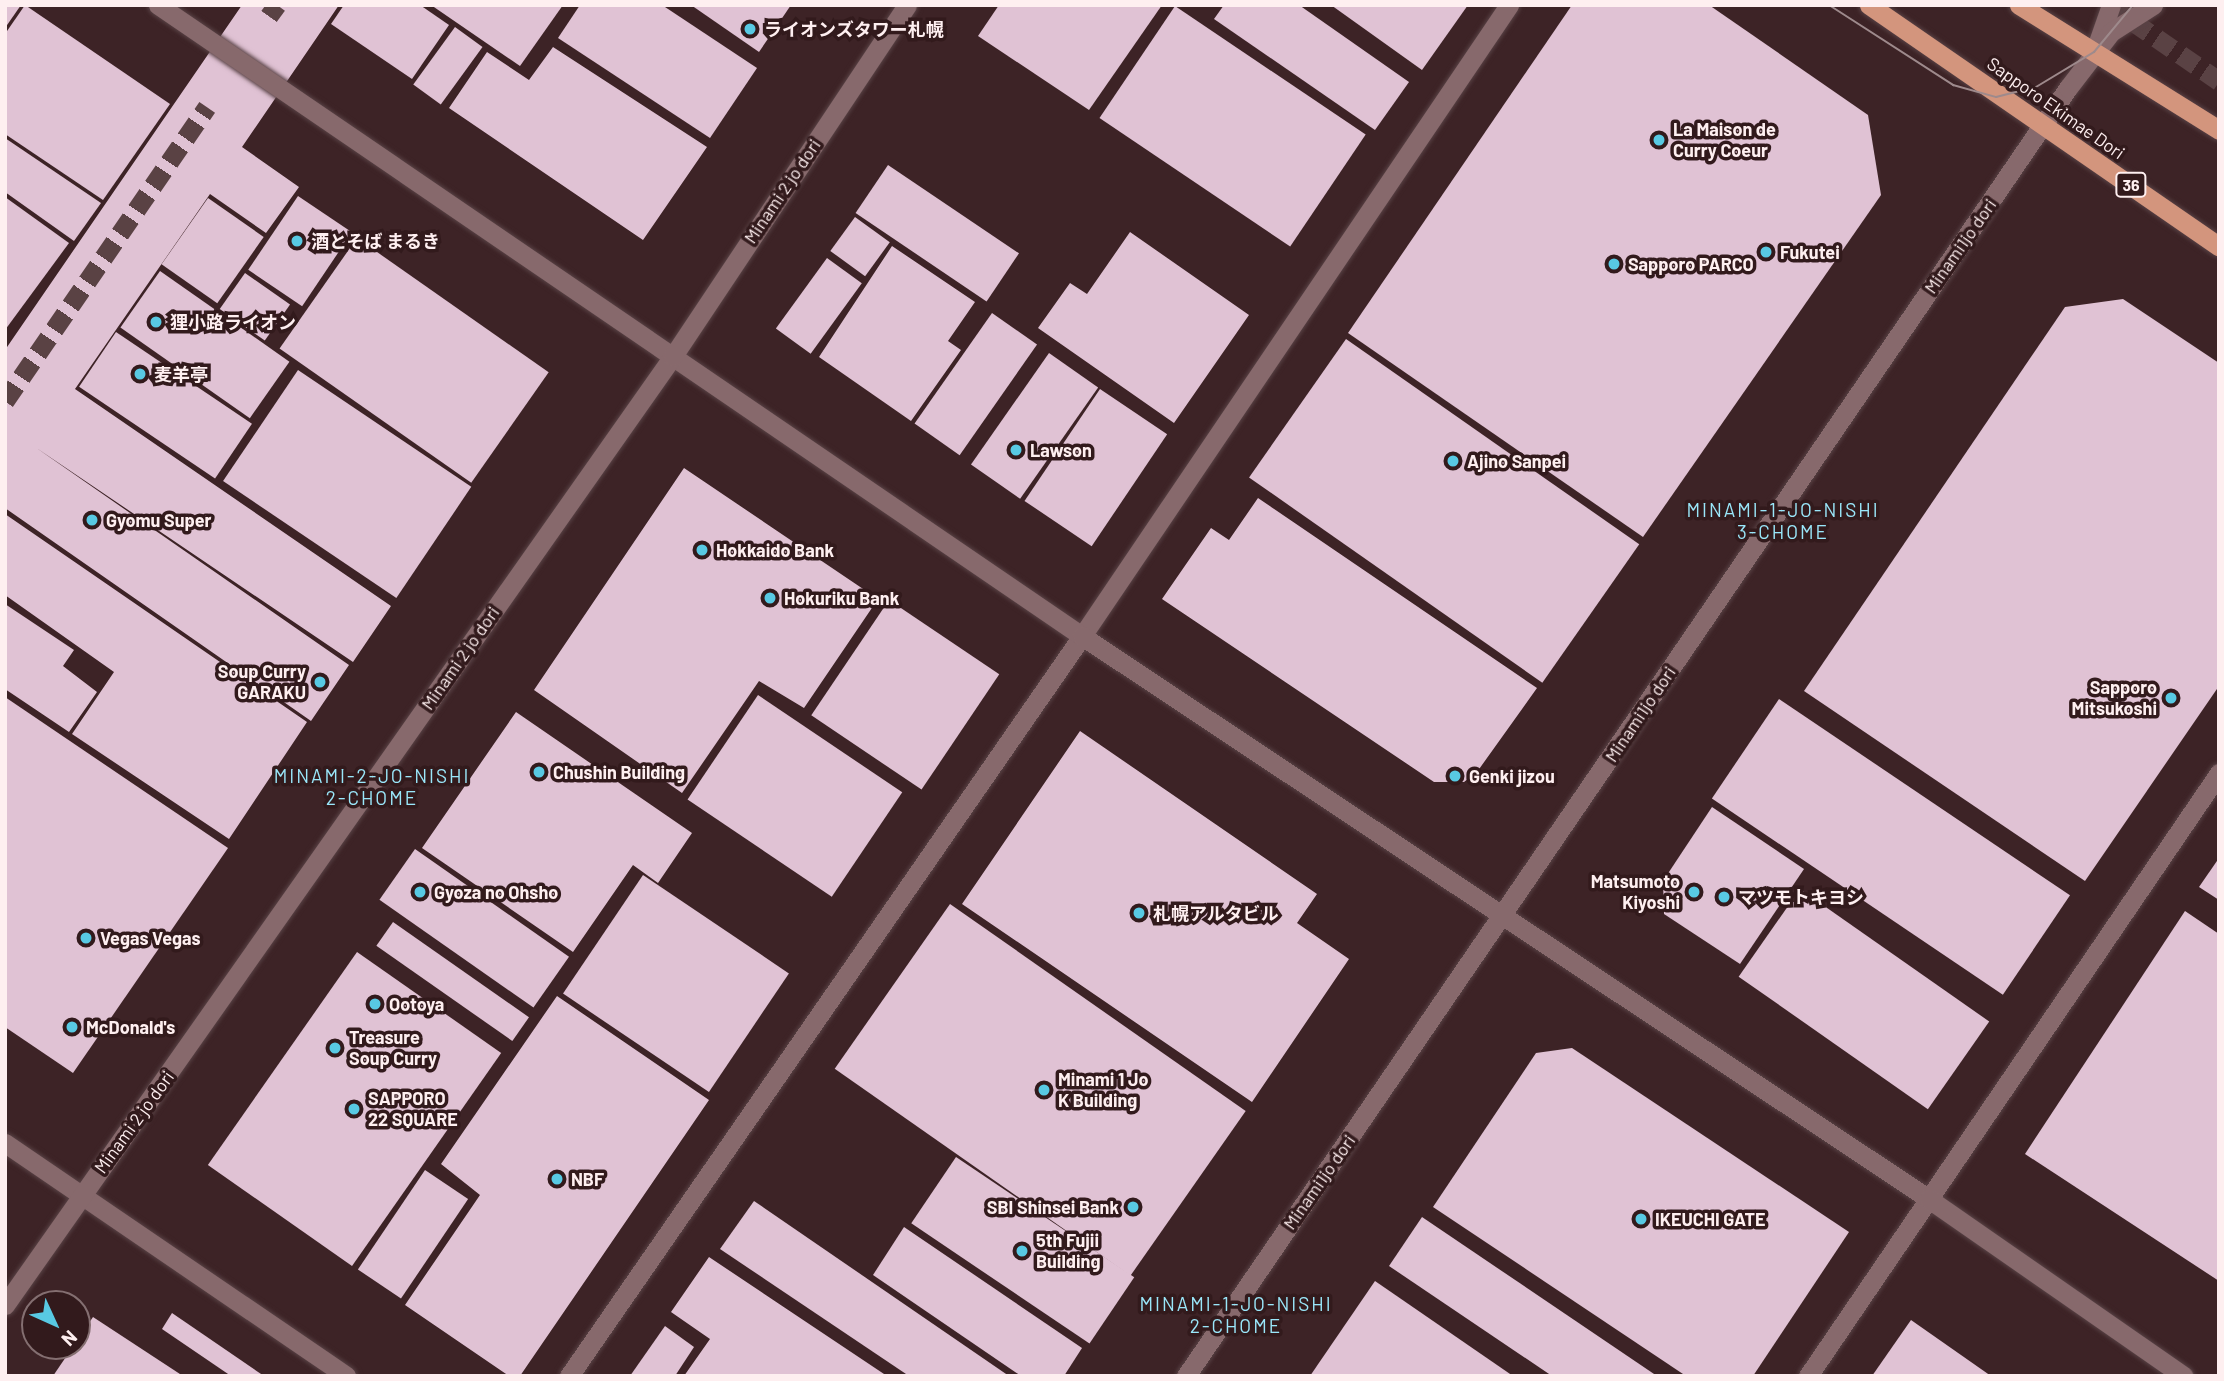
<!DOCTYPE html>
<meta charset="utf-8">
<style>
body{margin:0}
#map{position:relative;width:2224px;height:1381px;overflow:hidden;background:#3d2326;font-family:Barlow,"Noto Sans JP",sans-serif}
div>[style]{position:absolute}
.building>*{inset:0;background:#e0c2d4;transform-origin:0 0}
.pedestrian-tunnel>*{height:19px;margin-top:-9.5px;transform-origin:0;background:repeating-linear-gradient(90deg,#5a4244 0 19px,transparent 0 29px)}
.roads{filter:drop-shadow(0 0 2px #584245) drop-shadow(0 0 2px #584245)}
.minor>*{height:19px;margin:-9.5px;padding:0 9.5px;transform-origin:9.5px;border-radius:9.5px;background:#87696c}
.tertiary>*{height:19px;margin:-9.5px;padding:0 9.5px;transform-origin:9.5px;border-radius:9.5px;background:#87696c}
.trunk>*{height:19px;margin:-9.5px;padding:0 9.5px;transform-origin:9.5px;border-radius:9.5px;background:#d3957d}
.tram>*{height:2px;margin:-1px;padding:0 1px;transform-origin:1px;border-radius:1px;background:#9e8a8c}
.dots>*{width:19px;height:19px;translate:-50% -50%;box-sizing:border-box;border:4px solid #321a1c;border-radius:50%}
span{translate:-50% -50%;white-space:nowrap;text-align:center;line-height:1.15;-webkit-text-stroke:7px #321a1c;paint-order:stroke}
.shield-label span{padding:2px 5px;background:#321a1c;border:2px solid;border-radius:5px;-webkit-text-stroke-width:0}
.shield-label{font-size:16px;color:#feeff0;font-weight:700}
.poi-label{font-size:18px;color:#feeff0;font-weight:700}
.left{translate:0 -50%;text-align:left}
.right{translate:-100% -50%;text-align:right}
.street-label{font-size:18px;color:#feeff0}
.neighbourhood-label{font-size:19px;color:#9ae7fa;letter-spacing:2px}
.frame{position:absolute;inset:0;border:7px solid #feeff0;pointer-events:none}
.north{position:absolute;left:21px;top:1290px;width:70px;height:70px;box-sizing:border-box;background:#321a1c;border:2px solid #846f71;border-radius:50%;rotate:135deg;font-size:19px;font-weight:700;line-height:28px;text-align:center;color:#feeff0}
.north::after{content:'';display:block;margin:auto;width:24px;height:32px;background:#58c9e3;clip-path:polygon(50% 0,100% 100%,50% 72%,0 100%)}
</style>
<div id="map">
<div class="building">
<i style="clip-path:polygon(5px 5px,21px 5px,5px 28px)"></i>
<i style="clip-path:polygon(25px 5px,170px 104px,103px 200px,5px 134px,5px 34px)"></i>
<i style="clip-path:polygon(242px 5px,339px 5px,242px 147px,299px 187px,266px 233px,210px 194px,75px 389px,391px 606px,353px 662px,35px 447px,349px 665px,311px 721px,5px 508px,5px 350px)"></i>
<i style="clip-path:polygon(344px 5px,420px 5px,449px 25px,412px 79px,331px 24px)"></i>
<i style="clip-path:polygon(431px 5px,563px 5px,520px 66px)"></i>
<i style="clip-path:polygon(580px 5px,662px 5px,757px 68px,710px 138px,558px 38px)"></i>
<i style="clip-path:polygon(691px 5px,791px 5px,759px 52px)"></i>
<i style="clip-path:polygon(999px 5px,1162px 5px,1089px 110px,978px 36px)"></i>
<i style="clip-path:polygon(1224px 5px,1299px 5px,1409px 82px,1375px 130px,1214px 19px)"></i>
<i style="clip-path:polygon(1331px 5px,1468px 5px,1422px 70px)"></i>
<i style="clip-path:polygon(1572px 5px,1709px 5px,1868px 115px,1881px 195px,1643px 537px,1348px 333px)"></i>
<i style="left:1175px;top:6px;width:230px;height:135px;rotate:34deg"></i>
<i style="left:455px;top:27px;width:34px;height:71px;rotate:36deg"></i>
<i style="clip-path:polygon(553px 47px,707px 147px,643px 240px,449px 108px,487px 52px,529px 80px)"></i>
<i style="clip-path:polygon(5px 138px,101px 203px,74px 241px,5px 192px)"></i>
<i style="left:888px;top:165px;width:158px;height:58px;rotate:34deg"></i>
<i style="left:298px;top:196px;width:65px;height:89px;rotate:34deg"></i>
<i style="clip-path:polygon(5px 197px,69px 243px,5px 330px)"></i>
<i style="left:208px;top:198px;width:68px;height:81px;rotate:35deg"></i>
<i style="left:855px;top:217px;width:43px;height:42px;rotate:36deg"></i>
<i style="clip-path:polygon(1130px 232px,1249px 315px,1174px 423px,1038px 328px,1070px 283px,1087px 294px)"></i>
<i style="left:357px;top:238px;width:234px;height:135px;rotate:35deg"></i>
<i style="clip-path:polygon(892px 246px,975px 302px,948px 341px,961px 350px,911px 421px,819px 357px)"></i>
<i style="left:827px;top:258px;width:43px;height:87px;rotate:36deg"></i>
<i style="left:160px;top:271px;width:158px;height:69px;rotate:35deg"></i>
<i style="left:245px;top:273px;width:55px;height:44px;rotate:35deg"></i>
<i style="clip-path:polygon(2123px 299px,2219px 363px,2219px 686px,2085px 881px,1804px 691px,2065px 307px)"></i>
<i style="left:992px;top:313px;width:55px;height:135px;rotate:35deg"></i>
<i style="left:116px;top:332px;width:164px;height:66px;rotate:34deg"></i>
<i style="left:1346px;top:339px;width:358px;height:169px;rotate:35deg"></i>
<i style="left:1049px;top:353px;width:60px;height:136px;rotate:35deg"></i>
<i style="left:298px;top:370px;width:209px;height:134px;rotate:34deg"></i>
<i style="left:1100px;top:389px;width:81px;height:135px;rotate:34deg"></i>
<i style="clip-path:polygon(684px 468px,878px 599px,804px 708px,759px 681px,682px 793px,534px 690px)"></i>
<i style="clip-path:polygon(1258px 498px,1537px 688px,1477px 772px,1464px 782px,1434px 782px,1162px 599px,1211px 528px,1229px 540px)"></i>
<i style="clip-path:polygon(5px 514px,307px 722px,229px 839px,72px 734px,114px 672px,5px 595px)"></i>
<i style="left:889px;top:600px;width:133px;height:139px;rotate:34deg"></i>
<i style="clip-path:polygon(5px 604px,74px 650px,63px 666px,97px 692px,69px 732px,5px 689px)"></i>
<i style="left:758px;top:695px;width:174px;height:126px;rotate:34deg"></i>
<i style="clip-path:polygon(5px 697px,228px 848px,73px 1073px,5px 1027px)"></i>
<i style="left:1779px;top:699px;width:351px;height:120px;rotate:34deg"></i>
<i style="clip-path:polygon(516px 712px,692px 833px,658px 883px,633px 865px,573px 952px,422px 848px)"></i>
<i style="clip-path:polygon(1080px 731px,1317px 894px,1297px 923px,1349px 959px,1252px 1102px,962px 904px)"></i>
<i style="clip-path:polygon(1712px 807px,1804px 869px,1740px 964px,1664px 914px,1663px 881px)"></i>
<i style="left:415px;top:849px;width:188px;height:62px;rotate:35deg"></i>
<i style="clip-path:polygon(2219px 858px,2219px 900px,2199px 887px)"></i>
<i style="left:643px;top:875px;width:176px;height:143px;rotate:34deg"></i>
<i style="left:1800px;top:889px;width:231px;height:107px;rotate:35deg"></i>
<i style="left:950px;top:904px;width:361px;height:201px;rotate:35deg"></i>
<i style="clip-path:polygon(2185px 911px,2219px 934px,2219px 1281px,2025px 1154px)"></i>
<i style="left:393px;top:922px;width:166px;height:29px;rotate:35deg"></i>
<i style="left:357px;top:952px;width:176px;height:260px;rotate:35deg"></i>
<i style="clip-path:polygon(557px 996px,709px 1100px,520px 1376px,509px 1376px,405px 1305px,480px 1195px,441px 1164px)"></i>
<i style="clip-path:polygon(1572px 1048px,1849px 1232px,1753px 1376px,1686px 1376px,1433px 1207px,1536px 1053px)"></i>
<i style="left:956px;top:1157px;width:215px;height:80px;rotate:34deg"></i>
<i style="left:425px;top:1170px;width:52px;height:120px;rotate:34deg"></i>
<i style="clip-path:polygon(754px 1201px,1009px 1376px,909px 1376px,720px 1249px)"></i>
<i style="clip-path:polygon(1422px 1217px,1657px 1376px,1552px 1376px,1389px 1266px)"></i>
<i style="clip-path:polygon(904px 1227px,1082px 1348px,1064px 1376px,1021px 1376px,873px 1275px)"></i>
<i style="clip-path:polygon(709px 1257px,887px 1376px,684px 1376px,710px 1339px,671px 1312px)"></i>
<i style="clip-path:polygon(1375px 1281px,1513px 1376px,1310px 1376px)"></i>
<i style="clip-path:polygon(172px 1313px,264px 1376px,231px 1376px,162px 1329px)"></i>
<i style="clip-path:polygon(93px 1317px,183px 1376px,53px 1376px)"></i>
<i style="clip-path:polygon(1911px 1320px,1991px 1376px,1872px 1376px)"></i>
<i style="clip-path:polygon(665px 1326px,694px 1347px,675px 1376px,630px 1376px)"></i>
</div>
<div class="pedestrian-tunnel">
<i style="left:2109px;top:5px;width:134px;rotate:34.6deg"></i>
<i style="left:269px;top:16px;width:14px;rotate:-54deg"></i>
<i style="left:5px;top:401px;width:357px;rotate:-55.5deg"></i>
</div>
<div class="roads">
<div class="minor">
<i style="left:569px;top:1376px;width:900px;rotate:-55.27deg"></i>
<i style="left:1082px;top:636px;width:762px;rotate:-55.91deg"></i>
<i style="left:1808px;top:1376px;width:730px;rotate:-55.72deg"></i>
</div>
<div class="tertiary">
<i style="left:158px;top:5px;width:1119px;rotate:34.33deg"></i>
<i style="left:1082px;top:636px;width:1017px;rotate:33.61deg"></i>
<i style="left:1929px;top:1199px;width:310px;rotate:34.8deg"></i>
<i style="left:2097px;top:45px;width:42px;rotate:-70.7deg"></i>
<i style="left:5px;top:1143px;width:413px;rotate:34.3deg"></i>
<i style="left:5px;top:1305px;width:1161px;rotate:-54.86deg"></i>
<i style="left:673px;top:356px;width:422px;rotate:-56.3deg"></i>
<i style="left:1186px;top:1376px;width:1561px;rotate:-55.6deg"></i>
<i style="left:2068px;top:88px;width:71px;rotate:-52.5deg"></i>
<i style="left:2111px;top:32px;width:50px;rotate:-32.7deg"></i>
</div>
<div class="trunk">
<i style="left:1869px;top:5px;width:425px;rotate:34.6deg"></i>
<i style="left:2019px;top:5px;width:236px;rotate:32deg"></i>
</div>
</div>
<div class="tram">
<i style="left:1829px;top:5px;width:148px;rotate:32.8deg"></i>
<i style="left:1953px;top:85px;width:45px;rotate:15.6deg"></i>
<i style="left:1996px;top:97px;width:41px;rotate:-14deg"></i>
<i style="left:2036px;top:87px;width:68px;rotate:-31.1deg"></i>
<i style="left:2094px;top:52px;width:61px;rotate:-50.3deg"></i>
</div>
<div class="dots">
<i style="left:750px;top:29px;background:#58c9e3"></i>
<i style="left:1659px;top:140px;background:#58c9e3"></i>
<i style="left:297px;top:241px;background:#58c9e3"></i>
<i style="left:1766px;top:252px;background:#58c9e3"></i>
<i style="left:1614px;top:264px;background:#58c9e3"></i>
<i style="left:156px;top:322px;background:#58c9e3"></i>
<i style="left:140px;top:374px;background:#58c9e3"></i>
<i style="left:1016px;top:450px;background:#58c9e3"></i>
<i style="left:1453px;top:461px;background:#58c9e3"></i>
<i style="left:92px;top:520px;background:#58c9e3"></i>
<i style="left:702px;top:550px;background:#58c9e3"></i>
<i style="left:770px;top:598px;background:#58c9e3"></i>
<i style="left:320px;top:682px;background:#58c9e3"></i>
<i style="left:2171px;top:698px;background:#58c9e3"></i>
<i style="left:539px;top:772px;background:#58c9e3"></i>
<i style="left:1455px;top:776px;background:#58c9e3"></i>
<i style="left:420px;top:892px;background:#58c9e3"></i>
<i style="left:1694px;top:892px;background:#58c9e3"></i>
<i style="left:1724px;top:897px;background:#58c9e3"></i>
<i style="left:1139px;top:913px;background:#58c9e3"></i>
<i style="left:86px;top:938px;background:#58c9e3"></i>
<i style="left:375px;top:1004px;background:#58c9e3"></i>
<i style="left:72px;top:1027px;background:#58c9e3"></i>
<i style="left:335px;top:1048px;background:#58c9e3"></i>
<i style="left:1044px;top:1090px;background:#58c9e3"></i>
<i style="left:354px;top:1109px;background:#58c9e3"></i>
<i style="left:557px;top:1179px;background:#58c9e3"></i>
<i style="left:1133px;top:1207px;background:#58c9e3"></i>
<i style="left:1641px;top:1219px;background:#58c9e3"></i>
<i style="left:1022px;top:1251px;background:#58c9e3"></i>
</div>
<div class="shield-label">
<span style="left:2131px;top:185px">36</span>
</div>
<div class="poi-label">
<span class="left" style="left:764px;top:29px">ライオンズタワー札幌</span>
<span class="left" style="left:1673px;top:140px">La Maison de<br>Curry Coeur</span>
<span class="left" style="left:311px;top:241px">酒とそば まるき</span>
<span class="left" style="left:1780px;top:252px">Fukutei</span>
<span class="left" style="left:1628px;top:264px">Sapporo PARCO</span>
<span class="left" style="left:170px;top:322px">狸小路ライオン</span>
<span class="left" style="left:154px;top:374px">麦羊亭</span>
<span class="left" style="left:1030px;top:450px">Lawson</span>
<span class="left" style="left:1467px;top:461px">Ajino Sanpei</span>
<span class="left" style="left:106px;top:520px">Gyomu Super</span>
<span class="left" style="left:716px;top:550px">Hokkaido Bank</span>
<span class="left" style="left:784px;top:598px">Hokuriku Bank</span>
<span class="right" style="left:306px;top:682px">Soup Curry<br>GARAKU</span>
<span class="right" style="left:2157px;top:698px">Sapporo<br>Mitsukoshi</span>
<span class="left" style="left:553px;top:772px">Chushin Building</span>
<span class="left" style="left:1469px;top:776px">Genki jizou</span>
<span class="right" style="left:1680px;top:892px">Matsumoto<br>Kiyoshi</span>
<span class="left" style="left:434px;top:892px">Gyoza no Ohsho</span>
<span class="left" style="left:1738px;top:897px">マツモトキヨシ</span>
<span class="left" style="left:1153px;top:913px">札幌アルタビル</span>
<span class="left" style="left:100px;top:938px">Vegas Vegas</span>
<span class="left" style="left:389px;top:1004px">Ootoya</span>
<span class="left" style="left:86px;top:1027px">McDonald's</span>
<span class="left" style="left:349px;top:1048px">Treasure<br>Soup Curry</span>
<span class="left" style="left:1058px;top:1090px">Minami 1 Jo<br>K Building</span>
<span class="left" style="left:368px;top:1109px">SAPPORO<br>22 SQUARE</span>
<span class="left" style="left:571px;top:1179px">NBF</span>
<span class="right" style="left:1119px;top:1207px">SBI Shinsei Bank</span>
<span class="left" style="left:1655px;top:1219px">IKEUCHI GATE</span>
<span class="left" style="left:1036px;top:1251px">5th Fujii<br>Building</span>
</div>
<div class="street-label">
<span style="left:2056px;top:108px;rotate:35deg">Sapporo Ekimae Dori</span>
<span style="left:782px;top:191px;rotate:-56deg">Minami 2 jo dori</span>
<span style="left:1960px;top:246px;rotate:-55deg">Minami1jo dori</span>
<span style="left:460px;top:658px;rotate:-55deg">Minami 2 jo dori</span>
<span style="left:1640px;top:714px;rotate:-56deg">Minami1jo dori</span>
<span style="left:134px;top:1122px;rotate:-54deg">Minami 2 jo dori</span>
<span style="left:1319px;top:1182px;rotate:-55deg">Minami1jo dori</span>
</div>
<div class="neighbourhood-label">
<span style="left:1783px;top:521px">MINAMI-1-JO-NISHI<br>3-CHOME</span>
<span style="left:372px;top:787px">MINAMI-2-JO-NISHI<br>2-CHOME</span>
<span style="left:1236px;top:1315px">MINAMI-1-JO-NISHI<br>2-CHOME</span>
</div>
<div class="frame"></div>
<div class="north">N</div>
</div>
